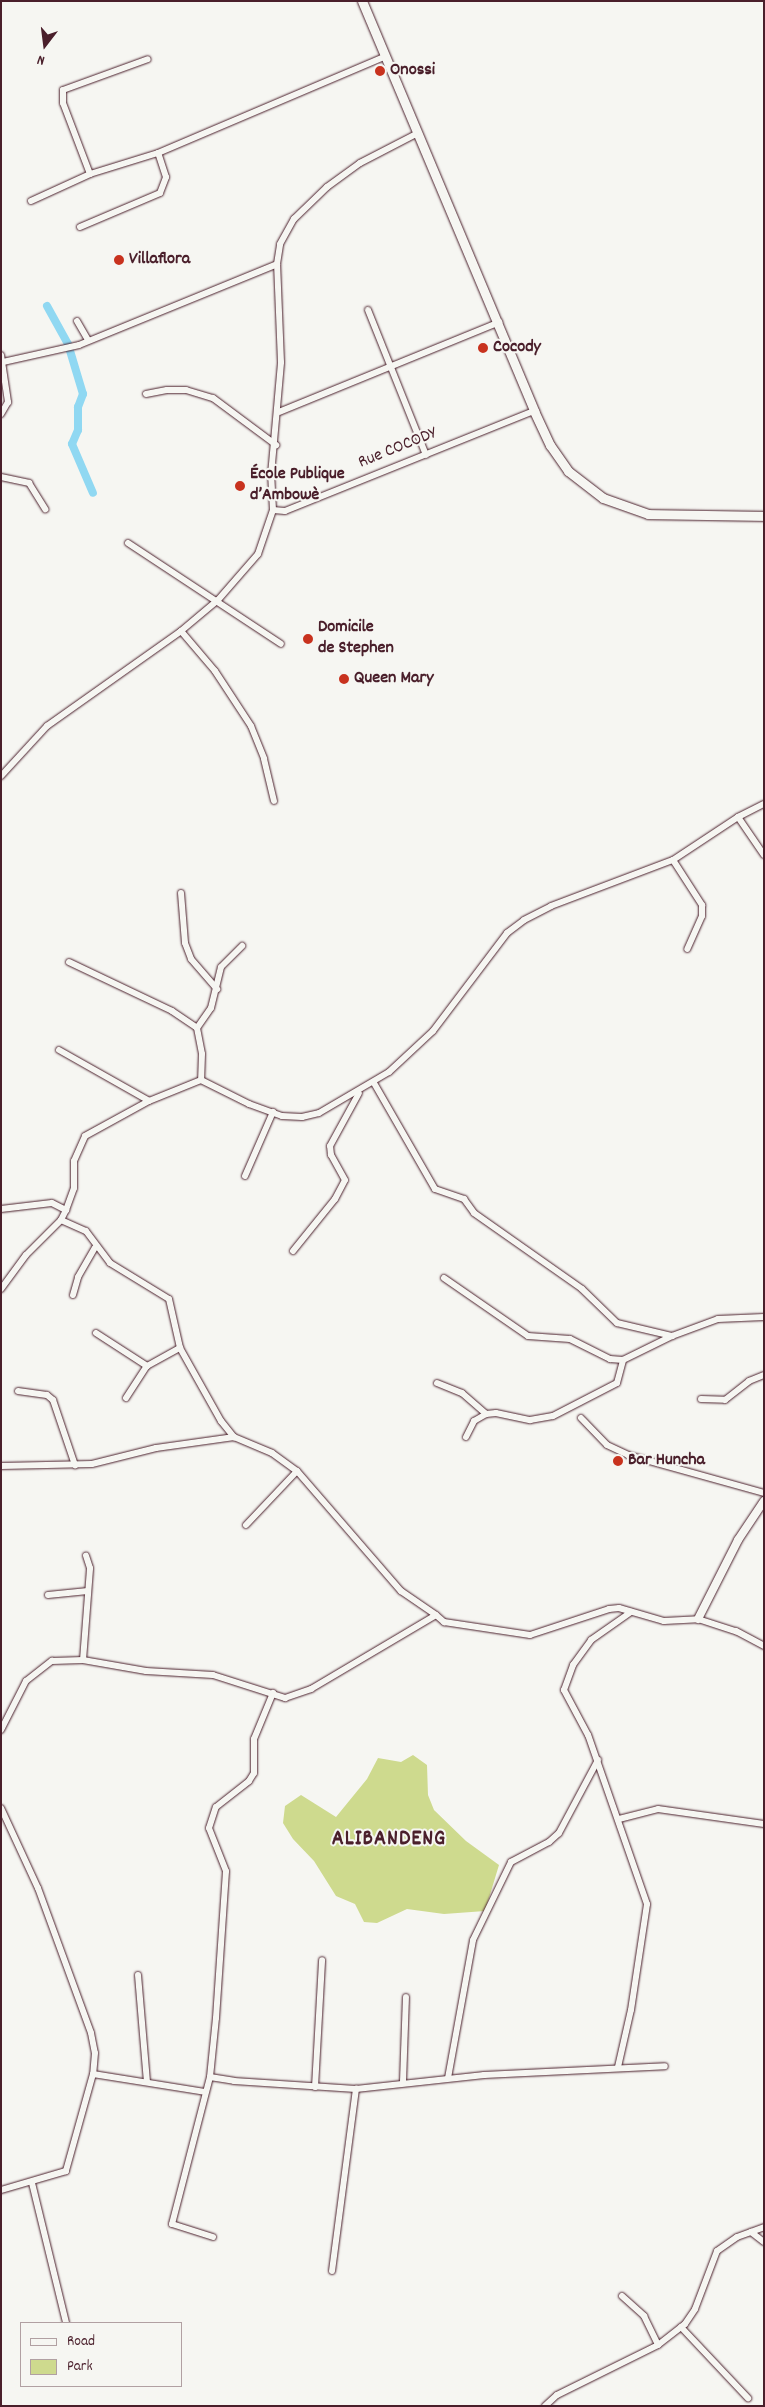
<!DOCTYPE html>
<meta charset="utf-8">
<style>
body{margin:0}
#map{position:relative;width:765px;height:2407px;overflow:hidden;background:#f6f6f2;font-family:Dekko,sans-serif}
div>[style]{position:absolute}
.green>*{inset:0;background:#ceda8e}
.canal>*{height:8px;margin:-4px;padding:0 4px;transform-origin:4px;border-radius:4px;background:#90d8f2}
.roads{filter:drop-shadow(0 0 1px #4a1f2b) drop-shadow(0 0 1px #4a1f2b)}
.minor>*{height:6px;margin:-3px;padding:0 3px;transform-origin:3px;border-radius:3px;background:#f6f6f2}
.tertiary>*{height:8px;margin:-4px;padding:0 4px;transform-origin:4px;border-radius:4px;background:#f6f6f2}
.secondary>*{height:9px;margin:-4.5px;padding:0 4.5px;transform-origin:4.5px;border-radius:4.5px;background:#f6f6f2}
.dots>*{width:14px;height:14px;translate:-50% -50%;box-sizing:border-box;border:2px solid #f6f6f2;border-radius:50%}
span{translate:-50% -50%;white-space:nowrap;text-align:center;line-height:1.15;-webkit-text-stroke:4px #f6f6f2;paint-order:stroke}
.poi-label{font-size:18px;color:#4a1f2b;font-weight:700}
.left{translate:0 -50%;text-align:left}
.street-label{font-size:18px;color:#4a1f2b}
.district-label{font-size:22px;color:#4a1f2b;font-weight:700;letter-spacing:1px}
.frame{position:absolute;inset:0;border:2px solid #4a1f2b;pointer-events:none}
.legend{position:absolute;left:20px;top:2322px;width:162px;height:65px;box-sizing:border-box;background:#f6f6f2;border:1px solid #b1a0a2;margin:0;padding:6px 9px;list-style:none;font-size:15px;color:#4a1f2b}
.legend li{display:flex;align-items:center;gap:10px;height:25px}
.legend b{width:25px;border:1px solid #b1a0a2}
.north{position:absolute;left:20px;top:20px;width:50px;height:50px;-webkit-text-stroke:4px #f6f6f2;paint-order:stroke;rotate:195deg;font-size:14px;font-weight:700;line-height:20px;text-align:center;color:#4a1f2b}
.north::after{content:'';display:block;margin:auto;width:18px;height:22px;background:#4a1f2b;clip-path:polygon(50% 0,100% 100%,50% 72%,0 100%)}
</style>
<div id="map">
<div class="green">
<i style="clip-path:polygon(413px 1755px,427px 1765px,428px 1795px,434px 1810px,466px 1841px,499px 1865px,485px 1911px,444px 1914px,407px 1909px,377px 1923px,364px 1922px,355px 1904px,336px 1896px,314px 1861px,293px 1839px,283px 1823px,285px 1806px,301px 1795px,336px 1817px,367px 1779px,378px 1758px,401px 1762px)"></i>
</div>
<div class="canal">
<i style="left:47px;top:306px;width:43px;rotate:61.1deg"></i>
<i style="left:68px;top:344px;width:52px;rotate:73.3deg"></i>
<i style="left:83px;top:394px;width:14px;rotate:111deg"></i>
<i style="left:78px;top:407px;width:23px;rotate:90deg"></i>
<i style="left:78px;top:430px;width:15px;rotate:113deg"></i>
<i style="left:72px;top:444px;width:53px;rotate:66.8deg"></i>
</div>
<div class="roads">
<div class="minor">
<i style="left:90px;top:174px;width:76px;rotate:-110.8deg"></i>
<i style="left:63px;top:103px;width:13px;rotate:-90deg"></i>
<i style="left:63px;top:90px;width:90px;rotate:-20deg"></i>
<i style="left:31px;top:201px;width:65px;rotate:-24.6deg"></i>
<i style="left:90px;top:174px;width:71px;rotate:-17.2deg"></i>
<i style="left:158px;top:153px;width:248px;rotate:-23deg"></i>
<i style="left:80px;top:227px;width:87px;rotate:-23deg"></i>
<i style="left:160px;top:193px;width:17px;rotate:-69deg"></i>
<i style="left:166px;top:177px;width:25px;rotate:-108deg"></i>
<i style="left:368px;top:310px;width:156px;rotate:68.2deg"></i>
<i style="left:77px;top:321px;width:22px;rotate:60deg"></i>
<i style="left:1px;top:355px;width:48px;rotate:81.5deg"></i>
<i style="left:8px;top:402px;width:14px;rotate:120deg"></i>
<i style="left:3px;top:362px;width:78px;rotate:-12.6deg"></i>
<i style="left:79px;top:345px;width:214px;rotate:-22.2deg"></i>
<i style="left:146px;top:394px;width:21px;rotate:-11deg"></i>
<i style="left:167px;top:390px;width:19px"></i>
<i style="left:186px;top:390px;width:28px;rotate:17deg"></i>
<i style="left:213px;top:398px;width:79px;rotate:36.7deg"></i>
<i style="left:279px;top:412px;width:238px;rotate:-22.2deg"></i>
<i style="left:1px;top:477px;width:29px;rotate:12deg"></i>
<i style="left:29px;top:483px;width:31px;rotate:58deg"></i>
<i style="left:273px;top:510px;width:12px;rotate:5deg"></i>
<i style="left:285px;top:511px;width:268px;rotate:-21.9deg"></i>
<i style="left:128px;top:543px;width:183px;rotate:33.4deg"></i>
<i style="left:181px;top:631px;width:52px;rotate:49.6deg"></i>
<i style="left:215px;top:671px;width:66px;rotate:56.8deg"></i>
<i style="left:251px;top:726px;width:35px;rotate:68deg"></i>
<i style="left:264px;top:759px;width:43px;rotate:76.6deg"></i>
<i style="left:1px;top:776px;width:68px;rotate:-47.4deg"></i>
<i style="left:47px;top:726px;width:164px;rotate:-35.3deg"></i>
<i style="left:181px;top:631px;width:48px;rotate:-40deg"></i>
<i style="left:218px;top:600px;width:61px;rotate:-49deg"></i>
<i style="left:258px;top:554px;width:46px;rotate:-71.2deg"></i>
<i style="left:273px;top:510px;width:35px;rotate:-93deg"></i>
<i style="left:271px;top:475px;width:113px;rotate:-84.9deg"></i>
<i style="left:281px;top:362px;width:98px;rotate:-92.3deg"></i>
<i style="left:277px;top:264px;width:20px;rotate:-81deg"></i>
<i style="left:280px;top:244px;width:29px;rotate:-61deg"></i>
<i style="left:294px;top:219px;width:46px;rotate:-44.1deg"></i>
<i style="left:327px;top:187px;width:41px;rotate:-36deg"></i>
<i style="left:360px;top:163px;width:65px;rotate:-27.3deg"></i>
<i style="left:738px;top:817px;width:46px;rotate:55.6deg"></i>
<i style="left:673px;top:860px;width:54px;rotate:57.2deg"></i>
<i style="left:702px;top:905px;width:11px;rotate:90deg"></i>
<i style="left:702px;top:916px;width:36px;rotate:114deg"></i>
<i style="left:181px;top:893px;width:50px;rotate:85.4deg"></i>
<i style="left:185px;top:943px;width:17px;rotate:69deg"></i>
<i style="left:191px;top:959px;width:40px;rotate:49deg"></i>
<i style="left:69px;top:962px;width:114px;rotate:25.4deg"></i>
<i style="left:172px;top:1011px;width:30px;rotate:34deg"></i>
<i style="left:197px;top:1028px;width:26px;rotate:79deg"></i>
<i style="left:202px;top:1054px;width:26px;rotate:92deg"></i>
<i style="left:201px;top:1080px;width:54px;rotate:26.6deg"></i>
<i style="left:249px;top:1104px;width:35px;rotate:20deg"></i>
<i style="left:282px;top:1116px;width:20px;rotate:3deg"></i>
<i style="left:302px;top:1117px;width:17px;rotate:-13deg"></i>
<i style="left:319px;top:1113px;width:81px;rotate:-30.4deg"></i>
<i style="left:389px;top:1072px;width:60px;rotate:-43deg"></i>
<i style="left:433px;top:1031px;width:123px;rotate:-52.9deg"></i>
<i style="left:507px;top:933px;width:21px;rotate:-37deg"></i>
<i style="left:524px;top:920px;width:30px;rotate:-27deg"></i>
<i style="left:551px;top:906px;width:130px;rotate:-20.7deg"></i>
<i style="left:673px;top:860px;width:78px;rotate:-33.5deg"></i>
<i style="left:738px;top:817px;width:29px;rotate:-27deg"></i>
<i style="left:197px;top:1028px;width:24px;rotate:-55deg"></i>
<i style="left:211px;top:1008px;width:42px;rotate:-76.3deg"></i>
<i style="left:221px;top:967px;width:30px;rotate:-45deg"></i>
<i style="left:59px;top:1050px;width:103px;rotate:29.5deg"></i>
<i style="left:149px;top:1101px;width:56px;rotate:-22deg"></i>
<i style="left:374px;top:1083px;width:122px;rotate:60.1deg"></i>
<i style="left:435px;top:1189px;width:31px;rotate:19deg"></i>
<i style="left:464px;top:1199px;width:17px;rotate:54deg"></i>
<i style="left:474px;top:1213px;width:132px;rotate:35.1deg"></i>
<i style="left:582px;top:1289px;width:49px;rotate:44.2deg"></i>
<i style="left:617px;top:1323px;width:57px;rotate:13.3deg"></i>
<i style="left:245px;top:1176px;width:70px;rotate:-66.4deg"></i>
<i style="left:1px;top:1209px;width:51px;rotate:-6.7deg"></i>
<i style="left:52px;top:1203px;width:16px;rotate:27deg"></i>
<i style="left:66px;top:1210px;width:11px;rotate:117deg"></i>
<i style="left:66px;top:1210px;width:23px;rotate:-70deg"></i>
<i style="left:74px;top:1188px;width:27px;rotate:-90deg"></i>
<i style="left:74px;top:1161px;width:27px;rotate:-66deg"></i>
<i style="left:85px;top:1136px;width:73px;rotate:-28.7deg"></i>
<i style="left:293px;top:1251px;width:67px;rotate:-51.1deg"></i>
<i style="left:335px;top:1199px;width:21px;rotate:-62deg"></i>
<i style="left:345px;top:1180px;width:29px;rotate:-119deg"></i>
<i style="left:331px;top:1155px;width:9px;rotate:-96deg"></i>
<i style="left:330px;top:1146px;width:60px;rotate:-61.3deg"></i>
<i style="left:444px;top:1278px;width:102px;rotate:34.6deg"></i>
<i style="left:528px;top:1336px;width:42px;rotate:4.1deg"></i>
<i style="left:570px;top:1339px;width:45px;rotate:26.6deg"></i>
<i style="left:610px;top:1359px;width:13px;rotate:4deg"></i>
<i style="left:623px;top:1360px;width:55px;rotate:-26.1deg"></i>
<i style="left:672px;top:1336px;width:49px;rotate:-20.3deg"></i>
<i style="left:718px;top:1319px;width:46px;rotate:-2.5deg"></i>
<i style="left:1px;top:1289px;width:42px;rotate:-53.7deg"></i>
<i style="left:26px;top:1255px;width:49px;rotate:-45deg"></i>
<i style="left:61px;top:1220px;width:27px;rotate:24deg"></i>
<i style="left:86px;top:1231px;width:40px;rotate:53deg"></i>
<i style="left:110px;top:1263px;width:69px;rotate:31.4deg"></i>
<i style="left:169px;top:1299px;width:50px;rotate:77.3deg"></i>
<i style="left:180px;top:1348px;width:84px;rotate:60.7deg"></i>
<i style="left:221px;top:1421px;width:21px;rotate:51deg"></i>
<i style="left:73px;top:1295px;width:19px;rotate:-74deg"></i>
<i style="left:78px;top:1277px;width:34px;rotate:-60deg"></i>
<i style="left:96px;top:1333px;width:61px;rotate:32.9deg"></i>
<i style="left:147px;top:1366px;width:38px;rotate:-29deg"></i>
<i style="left:437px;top:1383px;width:27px;rotate:22deg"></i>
<i style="left:462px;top:1393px;width:32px;rotate:41deg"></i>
<i style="left:18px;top:1391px;width:29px;rotate:8deg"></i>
<i style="left:47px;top:1395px;width:8px;rotate:40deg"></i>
<i style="left:53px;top:1400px;width:69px;rotate:71.3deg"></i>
<i style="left:126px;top:1398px;width:38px;rotate:-57deg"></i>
<i style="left:701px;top:1399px;width:24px;rotate:2deg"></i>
<i style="left:725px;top:1400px;width:31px;rotate:-38deg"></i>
<i style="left:749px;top:1381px;width:16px;rotate:-22deg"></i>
<i style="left:581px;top:1418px;width:37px;rotate:46deg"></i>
<i style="left:607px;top:1445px;width:23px;rotate:25deg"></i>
<i style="left:628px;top:1455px;width:141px;rotate:15.6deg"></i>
<i style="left:466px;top:1437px;width:18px;rotate:-63deg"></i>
<i style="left:474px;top:1421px;width:14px;rotate:-30deg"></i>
<i style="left:486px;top:1414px;width:10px;rotate:-6deg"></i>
<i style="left:496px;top:1413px;width:35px;rotate:12deg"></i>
<i style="left:530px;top:1420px;width:23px;rotate:-10deg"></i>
<i style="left:553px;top:1416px;width:72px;rotate:-27.3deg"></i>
<i style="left:617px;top:1383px;width:24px;rotate:-75deg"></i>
<i style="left:1px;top:1466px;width:91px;rotate:-1.3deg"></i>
<i style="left:92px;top:1464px;width:66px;rotate:-14deg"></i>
<i style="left:156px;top:1448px;width:79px;rotate:-8deg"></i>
<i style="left:234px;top:1437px;width:41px;rotate:22.8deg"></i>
<i style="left:272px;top:1453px;width:31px;rotate:36deg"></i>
<i style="left:297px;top:1471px;width:159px;rotate:49.1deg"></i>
<i style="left:401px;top:1591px;width:42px;rotate:34.4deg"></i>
<i style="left:246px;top:1525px;width:74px;rotate:-46.6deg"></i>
<i style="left:48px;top:1595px;width:40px;rotate:-5.7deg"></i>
<i style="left:83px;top:1660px;width:92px;rotate:-85.6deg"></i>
<i style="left:90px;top:1568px;width:13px;rotate:-108deg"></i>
<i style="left:1px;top:1730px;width:55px;rotate:-63deg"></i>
<i style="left:26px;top:1681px;width:33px;rotate:-38deg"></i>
<i style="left:52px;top:1661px;width:31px;rotate:-2deg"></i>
<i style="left:83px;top:1660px;width:64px;rotate:9.9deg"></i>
<i style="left:146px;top:1671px;width:67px;rotate:3.4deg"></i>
<i style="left:213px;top:1675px;width:76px;rotate:17.7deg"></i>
<i style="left:285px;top:1698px;width:28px;rotate:-19deg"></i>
<i style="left:311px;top:1689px;width:145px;rotate:-30.6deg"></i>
<i style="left:436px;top:1615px;width:11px;rotate:41deg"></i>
<i style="left:444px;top:1622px;width:87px;rotate:8.6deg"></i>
<i style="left:530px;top:1635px;width:83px;rotate:-18.2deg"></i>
<i style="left:609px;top:1609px;width:10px;rotate:-6deg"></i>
<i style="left:619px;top:1608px;width:47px;rotate:16.1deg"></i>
<i style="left:664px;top:1621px;width:34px;rotate:-3deg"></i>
<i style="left:698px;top:1619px;width:40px;rotate:18deg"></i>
<i style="left:736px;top:1631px;width:32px;rotate:28deg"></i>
<i style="left:1px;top:1808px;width:88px;rotate:65.2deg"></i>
<i style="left:38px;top:1888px;width:154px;rotate:69.9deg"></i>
<i style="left:91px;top:2033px;width:20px;rotate:79deg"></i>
<i style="left:95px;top:2053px;width:21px;rotate:95deg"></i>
<i style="left:93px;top:2074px;width:101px;rotate:105.6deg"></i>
<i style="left:66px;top:2171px;width:68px;rotate:163.7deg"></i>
<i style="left:619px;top:1819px;width:40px;rotate:-14.4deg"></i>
<i style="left:658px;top:1809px;width:107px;rotate:8.1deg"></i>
<i style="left:138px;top:1975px;width:107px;rotate:85.2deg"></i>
<i style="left:618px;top:2067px;width:58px;rotate:-77.2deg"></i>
<i style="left:631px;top:2010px;width:107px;rotate:-81.4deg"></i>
<i style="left:647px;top:1904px;width:179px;rotate:-109.2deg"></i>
<i style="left:588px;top:1735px;width:51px;rotate:-118.1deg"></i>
<i style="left:564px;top:1690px;width:27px;rotate:-70deg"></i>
<i style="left:573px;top:1665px;width:31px;rotate:-54deg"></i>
<i style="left:591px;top:1640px;width:49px;rotate:-35deg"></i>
<i style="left:93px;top:2074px;width:113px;rotate:9.1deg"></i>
<i style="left:210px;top:2077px;width:24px;rotate:9deg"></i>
<i style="left:234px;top:2081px;width:122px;rotate:3.8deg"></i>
<i style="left:356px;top:2089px;width:129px;rotate:-6.2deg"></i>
<i style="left:484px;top:2075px;width:181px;rotate:-2.8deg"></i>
<i style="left:448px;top:2078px;width:140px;rotate:-79.7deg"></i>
<i style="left:473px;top:1940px;width:87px;rotate:-64deg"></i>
<i style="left:511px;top:1862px;width:43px;rotate:-27.8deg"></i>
<i style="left:549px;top:1842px;width:13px;rotate:-42deg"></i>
<i style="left:559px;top:1833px;width:83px;rotate:-61.9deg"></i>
<i style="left:403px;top:2082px;width:85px;rotate:-88deg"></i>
<i style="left:315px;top:2087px;width:127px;rotate:-86.8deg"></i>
<i style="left:32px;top:2183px;width:144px;rotate:76.3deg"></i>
<i style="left:751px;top:2232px;width:16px;rotate:38deg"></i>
<i style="left:213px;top:2237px;width:43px;rotate:-162.4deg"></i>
<i style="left:172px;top:2224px;width:152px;rotate:-75.5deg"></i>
<i style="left:210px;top:2077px;width:59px;rotate:-84.2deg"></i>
<i style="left:216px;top:2018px;width:147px;rotate:-86.1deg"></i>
<i style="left:226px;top:1871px;width:46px;rotate:-111.6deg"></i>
<i style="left:209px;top:1828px;width:22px;rotate:-72deg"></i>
<i style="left:216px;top:1807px;width:42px;rotate:-38.2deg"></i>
<i style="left:249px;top:1781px;width:9px;rotate:-58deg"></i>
<i style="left:254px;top:1773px;width:34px;rotate:-90deg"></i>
<i style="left:254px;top:1739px;width:50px;rotate:-67.6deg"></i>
<i style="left:332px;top:2271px;width:184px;rotate:-82.5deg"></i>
<i style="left:622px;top:2296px;width:30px;rotate:42deg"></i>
<i style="left:644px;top:2316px;width:32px;rotate:64deg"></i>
<i style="left:681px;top:2327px;width:98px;rotate:46.7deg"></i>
<i style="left:545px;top:2406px;width:16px;rotate:-43deg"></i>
<i style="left:557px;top:2395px;width:113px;rotate:-26.3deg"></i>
<i style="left:658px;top:2345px;width:34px;rotate:-38deg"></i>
<i style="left:685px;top:2324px;width:18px;rotate:-56deg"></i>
<i style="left:695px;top:2309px;width:62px;rotate:-69.2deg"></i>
<i style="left:717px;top:2251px;width:24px;rotate:-35deg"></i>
<i style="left:737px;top:2237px;width:29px;rotate:-20deg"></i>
</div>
<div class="tertiary">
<i style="left:698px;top:1619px;width:89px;rotate:-63.1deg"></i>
<i style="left:738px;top:1540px;width:47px;rotate:-56.3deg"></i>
</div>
<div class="secondary">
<i style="left:362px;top:1px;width:445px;rotate:67.2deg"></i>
<i style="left:534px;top:411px;width:38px;rotate:65deg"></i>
<i style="left:550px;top:445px;width:32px;rotate:55deg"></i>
<i style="left:568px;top:471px;width:44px;rotate:37.6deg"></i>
<i style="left:603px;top:498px;width:48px;rotate:19.6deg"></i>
<i style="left:648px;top:514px;width:116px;rotate:1deg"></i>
</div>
</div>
<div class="dots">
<i style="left:380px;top:71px;background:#c8321e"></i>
<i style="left:119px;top:260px;background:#c8321e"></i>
<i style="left:483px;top:348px;background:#c8321e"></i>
<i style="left:240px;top:486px;background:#c8321e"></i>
<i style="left:308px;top:639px;background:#c8321e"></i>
<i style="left:344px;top:679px;background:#c8321e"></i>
<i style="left:618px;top:1461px;background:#c8321e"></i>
</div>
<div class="poi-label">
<span class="left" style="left:390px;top:71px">Onossi</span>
<span class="left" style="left:129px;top:260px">Villaflora</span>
<span class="left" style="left:493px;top:348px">Cocody</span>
<span class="left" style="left:250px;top:486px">École Publique<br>d’Ambowè</span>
<span class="left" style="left:318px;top:639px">Domicile<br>de Stephen</span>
<span class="left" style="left:354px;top:679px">Queen Mary</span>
<span class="left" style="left:628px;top:1461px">Bar Huncha</span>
</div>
<div class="street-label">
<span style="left:398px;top:449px;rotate:-22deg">Rue COCODY</span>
</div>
<div class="district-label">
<span style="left:389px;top:1840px">ALIBANDENG</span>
</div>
<div class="frame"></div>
<ul class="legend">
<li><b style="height:6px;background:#f6f6f2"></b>Road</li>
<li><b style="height:14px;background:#ceda8e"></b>Park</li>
</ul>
<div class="north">N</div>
</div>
